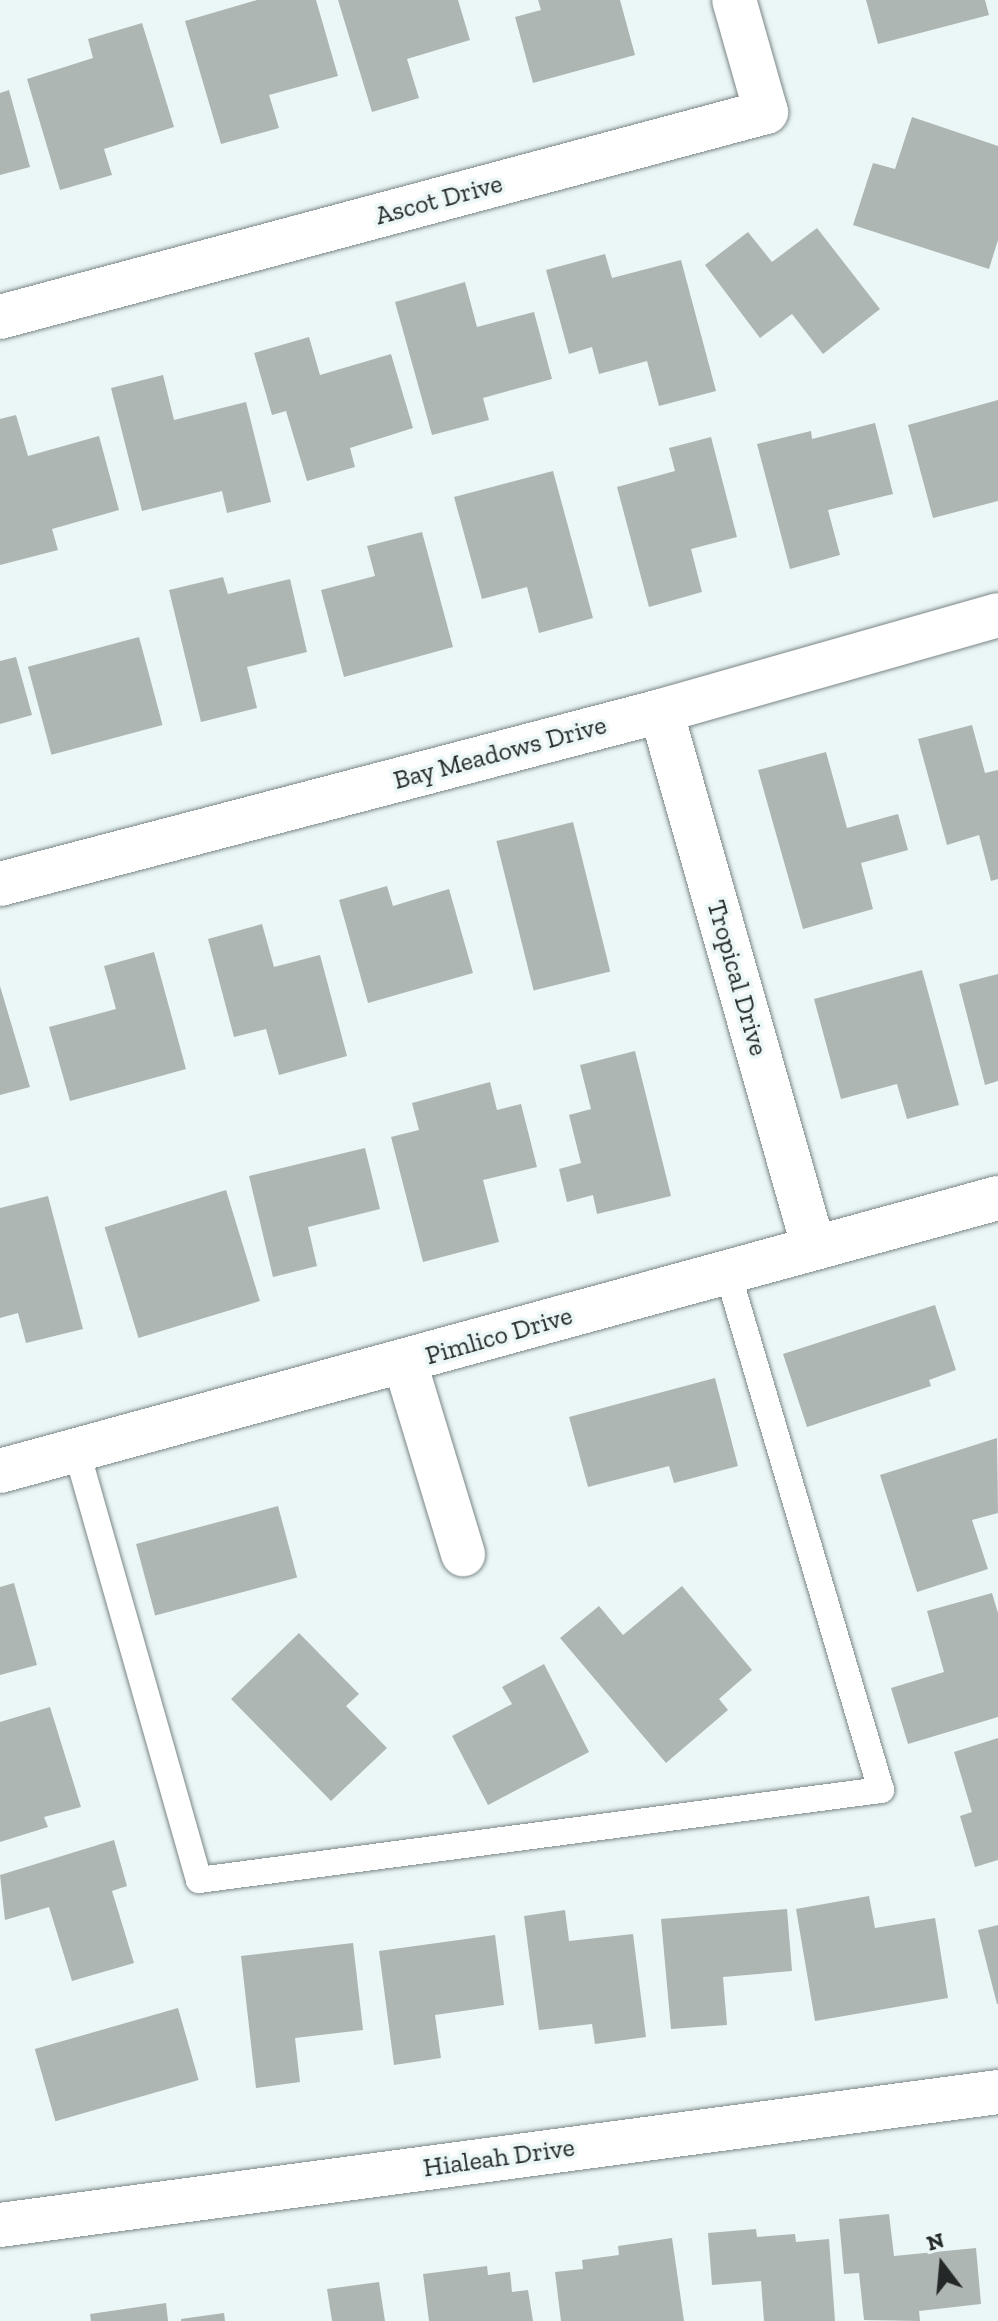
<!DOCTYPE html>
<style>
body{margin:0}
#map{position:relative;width:998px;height:2321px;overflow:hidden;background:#ebf6f6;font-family:"Zilla Slab",serif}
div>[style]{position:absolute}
.building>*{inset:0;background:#adb6b2;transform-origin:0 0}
.roads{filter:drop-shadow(0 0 2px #7b8686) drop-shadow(0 0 2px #7b8686)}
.service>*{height:26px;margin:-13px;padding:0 13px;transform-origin:13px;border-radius:13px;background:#fff}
.minor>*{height:44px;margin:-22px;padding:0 22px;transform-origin:22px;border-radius:22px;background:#fff}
span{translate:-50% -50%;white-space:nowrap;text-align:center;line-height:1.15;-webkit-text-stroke:7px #ebf6f6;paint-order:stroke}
.street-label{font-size:26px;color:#242828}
.north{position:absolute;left:902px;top:2225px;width:80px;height:80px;-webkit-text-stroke:6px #ebf6f6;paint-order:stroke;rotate:344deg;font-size:22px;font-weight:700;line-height:32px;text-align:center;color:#242828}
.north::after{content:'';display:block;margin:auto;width:28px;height:36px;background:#242828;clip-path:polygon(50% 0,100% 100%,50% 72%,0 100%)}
</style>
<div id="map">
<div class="building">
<i style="clip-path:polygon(257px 0,316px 0,338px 76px,269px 95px,279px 128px,221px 144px,185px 21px)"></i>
<i style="clip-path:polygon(338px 0,458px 0,470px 40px,407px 59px,419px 98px,372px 112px)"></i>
<i style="clip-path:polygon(538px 0,620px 0,635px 55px,533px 83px,515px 17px,541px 10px)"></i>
<i style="clip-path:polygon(866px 0,985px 0,989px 15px,878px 44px)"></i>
<i style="clip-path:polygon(142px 23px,174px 127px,104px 149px,112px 175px,60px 190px,27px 79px,93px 58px,88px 39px)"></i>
<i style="clip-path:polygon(9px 90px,30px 167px,0 175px,0 93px)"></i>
<i style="clip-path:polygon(912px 117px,998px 146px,998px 240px,989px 269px,853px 225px,873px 163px,895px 169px)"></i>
<i style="clip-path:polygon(817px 228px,880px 309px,823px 354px,792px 314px,760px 338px,705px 265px,748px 232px,772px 262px)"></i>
<i style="clip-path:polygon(605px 254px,612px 278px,681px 260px,716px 391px,659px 406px,647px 361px,599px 374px,592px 347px,569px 354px,546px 270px)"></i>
<i style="clip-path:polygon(465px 282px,477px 327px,534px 312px,552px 379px,483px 398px,489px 420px,432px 435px,395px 302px)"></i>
<i style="clip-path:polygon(309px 337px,320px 375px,391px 354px,413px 428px,350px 448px,355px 467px,307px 481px,286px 411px,272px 415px,254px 353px)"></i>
<i style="clip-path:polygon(163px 375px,174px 420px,246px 402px,271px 502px,227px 513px,222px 491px,142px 511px,111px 388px)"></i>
<i style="clip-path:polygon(998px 400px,998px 501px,933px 518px,908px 425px)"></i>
<i style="clip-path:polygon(16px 415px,28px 456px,99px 436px,119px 510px,52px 529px,58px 550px,0 565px,0 419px)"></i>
<i style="clip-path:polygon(875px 423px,893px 494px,828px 510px,840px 555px,790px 569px,757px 444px,811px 431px,812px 439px)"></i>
<i style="clip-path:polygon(711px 437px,737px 537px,691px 549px,702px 592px,649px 607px,617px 487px,675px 471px,669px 448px)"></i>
<i style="clip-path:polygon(553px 471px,593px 618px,539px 633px,527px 587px,482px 599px,454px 497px)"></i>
<i style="clip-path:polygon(422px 532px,453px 647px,344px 677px,321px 590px,375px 576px,367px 546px)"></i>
<i style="clip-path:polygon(223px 577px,228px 594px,290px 579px,307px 652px,247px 667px,257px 708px,201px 722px,169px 590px)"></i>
<i style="left:139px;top:637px;width:91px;height:115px;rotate:75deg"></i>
<i style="clip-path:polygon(16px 657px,32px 715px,0 724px,0 661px)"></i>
<i style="clip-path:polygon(972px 725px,985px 773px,998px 770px,998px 879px,991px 881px,979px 835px,947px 845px,918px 739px)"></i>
<i style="clip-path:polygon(826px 752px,847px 828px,898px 814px,908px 850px,861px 863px,873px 909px,803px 929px,758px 770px)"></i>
<i style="left:573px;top:822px;width:154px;height:79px;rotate:76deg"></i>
<i style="clip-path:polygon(387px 886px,393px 906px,449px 889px,473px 973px,368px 1003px,339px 900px)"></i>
<i style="clip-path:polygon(262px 924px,274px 967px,320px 955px,347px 1056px,279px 1075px,266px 1029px,234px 1037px,208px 939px)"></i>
<i style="clip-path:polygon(154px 952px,186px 1069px,70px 1101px,49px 1027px,116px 1009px,104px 966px)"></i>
<i style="clip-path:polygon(922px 970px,959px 1105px,907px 1119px,897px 1084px,841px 1099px,814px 999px)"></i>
<i style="clip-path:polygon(998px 974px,998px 1081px,985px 1085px,959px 984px)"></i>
<i style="clip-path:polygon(0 986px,30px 1087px,0 1095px)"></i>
<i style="clip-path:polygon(635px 1051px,671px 1196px,597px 1214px,593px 1195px,567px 1202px,559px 1169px,581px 1163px,569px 1115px,591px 1109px,580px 1065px)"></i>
<i style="clip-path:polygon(490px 1082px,497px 1110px,521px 1104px,537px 1167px,483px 1180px,499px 1242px,423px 1262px,391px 1137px,419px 1130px,412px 1103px)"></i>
<i style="clip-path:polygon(365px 1148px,380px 1209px,308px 1227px,317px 1266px,273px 1277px,249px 1176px)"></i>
<i style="left:226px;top:1190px;width:116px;height:127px;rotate:73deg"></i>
<i style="clip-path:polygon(48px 1196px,83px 1329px,26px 1343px,18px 1313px,0 1318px,0 1208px)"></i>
<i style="clip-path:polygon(935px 1305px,956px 1370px,929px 1380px,931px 1386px,807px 1427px,783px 1354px)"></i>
<i style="clip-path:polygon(715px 1378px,738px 1466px,674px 1483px,669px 1466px,588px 1487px,569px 1417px)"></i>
<i style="clip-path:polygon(997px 1438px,998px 1513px,972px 1520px,988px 1569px,917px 1592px,880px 1475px)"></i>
<i style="left:278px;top:1506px;width:74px;height:147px;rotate:75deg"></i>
<i style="clip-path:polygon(14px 1583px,37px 1665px,0 1675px,0 1587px)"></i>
<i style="clip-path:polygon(682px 1586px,752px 1670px,719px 1699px,728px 1710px,666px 1763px,560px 1638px,599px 1606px,623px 1635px)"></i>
<i style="clip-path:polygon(992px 1593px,998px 1613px,998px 1717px,908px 1744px,891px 1688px,944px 1672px,927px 1611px)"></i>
<i style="clip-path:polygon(299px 1633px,359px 1694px,346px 1706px,387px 1748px,331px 1801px,231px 1699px)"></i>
<i style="clip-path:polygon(544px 1664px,589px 1752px,488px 1805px,452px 1736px,512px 1704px,502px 1687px)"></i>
<i style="clip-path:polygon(50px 1707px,81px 1807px,44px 1817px,48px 1827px,0 1842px,0 1722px)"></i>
<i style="clip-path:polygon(998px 1738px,998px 1860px,975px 1867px,960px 1816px,972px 1812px,954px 1752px)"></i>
<i style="clip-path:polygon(114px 1840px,127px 1886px,112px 1891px,134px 1963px,72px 1981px,49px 1907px,5px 1920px,0 1875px)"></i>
<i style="clip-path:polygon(869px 1896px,875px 1928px,935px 1918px,948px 1998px,815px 2021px,796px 1909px)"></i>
<i style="clip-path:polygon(787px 1909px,792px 1971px,723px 1977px,727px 2025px,671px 2029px,661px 1919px)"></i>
<i style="clip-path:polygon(565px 1910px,569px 1941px,633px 1934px,646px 2037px,595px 2044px,592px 2024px,539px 2030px,524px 1916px)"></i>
<i style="clip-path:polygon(998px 1925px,998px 2004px,997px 2004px,978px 1930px)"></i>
<i style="clip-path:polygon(495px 1935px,504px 2005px,435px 2015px,441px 2058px,394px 2065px,379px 1951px)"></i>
<i style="clip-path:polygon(353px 1943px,363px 2030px,295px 2038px,300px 2082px,256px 2088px,241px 1956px)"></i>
<i style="left:178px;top:2008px;width:75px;height:149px;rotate:74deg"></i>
<i style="clip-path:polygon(889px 2214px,894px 2256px,976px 2248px,981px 2304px,919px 2311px,920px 2321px,864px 2320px,859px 2273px,844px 2274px,839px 2219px)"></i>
<i style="clip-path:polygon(756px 2229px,757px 2237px,795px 2234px,796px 2242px,829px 2239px,835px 2321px,764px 2321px,761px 2281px,712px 2285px,708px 2233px)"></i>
<i style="clip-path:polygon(672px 2238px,684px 2321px,561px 2321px,555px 2272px,583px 2269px,582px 2260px,619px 2255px,618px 2246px)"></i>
<i style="clip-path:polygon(487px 2266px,488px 2275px,510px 2272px,512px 2292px,528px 2290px,533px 2321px,429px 2321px,423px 2274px)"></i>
<i style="clip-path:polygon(379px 2282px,385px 2321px,332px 2321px,327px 2289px)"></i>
<i style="clip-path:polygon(166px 2303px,168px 2321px,91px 2321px,90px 2314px)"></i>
<i style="clip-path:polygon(224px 2313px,225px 2321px,181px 2321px,181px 2319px)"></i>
</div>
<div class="roads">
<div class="service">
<i style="left:77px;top:1452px;width:445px;rotate:74.1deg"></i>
<i style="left:199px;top:1880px;width:688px;rotate:-7.52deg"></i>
<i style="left:881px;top:1790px;width:542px;rotate:-106.5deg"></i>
</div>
<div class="minor">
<i style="left:0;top:317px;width:793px;rotate:-14.98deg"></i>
<i style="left:766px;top:112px;width:116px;rotate:-105.9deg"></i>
<i style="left:661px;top:711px;width:555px;rotate:74.11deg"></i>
<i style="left:0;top:884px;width:683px;rotate:-14.67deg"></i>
<i style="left:661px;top:711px;width:350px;rotate:-15.9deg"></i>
<i style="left:405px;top:1363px;width:200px;rotate:73.1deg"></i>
<i style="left:0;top:1471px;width:1035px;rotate:-15.3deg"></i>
<i style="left:0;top:2225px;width:1007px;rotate:-7.59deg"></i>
</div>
</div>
<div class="street-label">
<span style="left:439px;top:200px;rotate:-15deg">Ascot Drive</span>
<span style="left:500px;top:753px;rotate:-15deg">Bay Meadows Drive</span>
<span style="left:737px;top:978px;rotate:74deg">Tropical Drive</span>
<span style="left:499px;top:1336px;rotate:-16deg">Pimlico Drive</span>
<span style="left:499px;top:2158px;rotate:-8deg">Hialeah Drive</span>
</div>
<div class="north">N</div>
</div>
